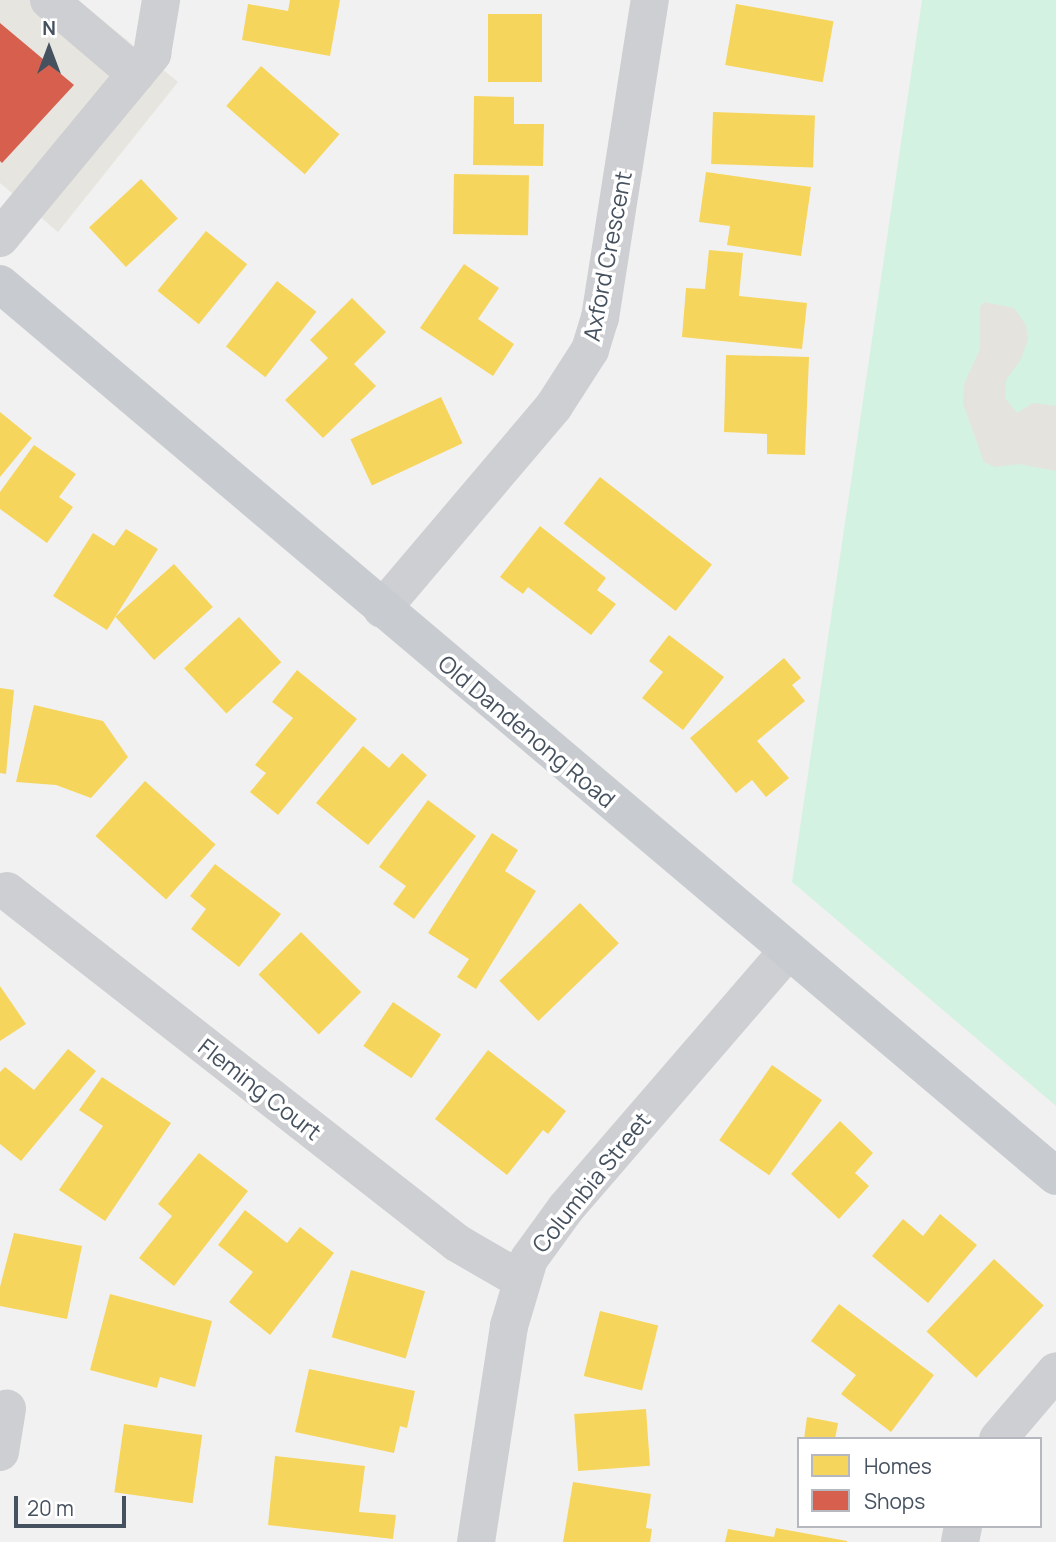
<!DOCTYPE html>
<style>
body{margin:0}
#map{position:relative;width:1056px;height:1542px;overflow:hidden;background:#f2f1f1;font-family:Manrope,sans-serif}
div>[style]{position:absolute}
.commercial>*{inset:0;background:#e6e5df}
.green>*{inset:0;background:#d4f2e2}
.sand>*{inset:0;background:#e5e3dd}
.homes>*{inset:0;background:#f6d55c;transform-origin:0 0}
.shops>*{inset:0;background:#d6604d}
.minor>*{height:38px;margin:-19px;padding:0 19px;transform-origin:19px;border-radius:19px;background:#cdcfd2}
.major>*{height:38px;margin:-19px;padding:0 19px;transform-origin:19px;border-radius:19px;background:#c8ccd0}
span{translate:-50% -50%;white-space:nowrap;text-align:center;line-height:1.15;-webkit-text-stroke:7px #fff;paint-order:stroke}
.street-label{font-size:23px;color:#46515f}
.legend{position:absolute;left:797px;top:1437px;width:245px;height:91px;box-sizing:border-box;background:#fff;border:2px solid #b5b9bf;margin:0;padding:9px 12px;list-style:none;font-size:21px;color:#46515f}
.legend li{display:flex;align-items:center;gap:14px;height:35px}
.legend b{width:35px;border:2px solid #b5b9bf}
.north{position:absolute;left:14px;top:14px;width:70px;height:70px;-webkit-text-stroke:5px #fff;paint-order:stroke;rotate:0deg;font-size:19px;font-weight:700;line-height:28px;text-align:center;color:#46515f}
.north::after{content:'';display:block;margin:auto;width:24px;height:32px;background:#46515f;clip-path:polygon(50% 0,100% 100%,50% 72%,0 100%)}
.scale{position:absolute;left:14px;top:1496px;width:112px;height:32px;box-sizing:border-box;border:4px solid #46515f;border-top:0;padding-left:9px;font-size:21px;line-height:24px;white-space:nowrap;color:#46515f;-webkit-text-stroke:5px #fff;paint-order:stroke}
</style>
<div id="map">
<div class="commercial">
<i style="clip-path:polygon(0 0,78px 0,178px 82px,58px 232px,0 183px)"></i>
</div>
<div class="green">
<i style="clip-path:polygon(922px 0,1056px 0,1056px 1106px,792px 882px)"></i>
</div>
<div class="sand">
<i style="clip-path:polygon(984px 302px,1014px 308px,1026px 325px,1028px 339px,1021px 359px,1006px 380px,1005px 398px,1017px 413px,1033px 403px,1056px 406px,1056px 471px,1019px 464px,995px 467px,984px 462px,963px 404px,964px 384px,980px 349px,980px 307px)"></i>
</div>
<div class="homes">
<i style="clip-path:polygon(290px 0,340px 0,330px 56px,242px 40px,248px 4px,288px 11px)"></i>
<i style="left:736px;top:4px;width:99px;height:62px;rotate:10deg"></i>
<i style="left:488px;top:14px;width:54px;height:68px"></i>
<i style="left:261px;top:66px;width:104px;height:53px;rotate:41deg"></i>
<i style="clip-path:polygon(474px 96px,514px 97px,514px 124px,544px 124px,543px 166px,473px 165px)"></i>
<i style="left:713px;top:112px;width:102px;height:52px;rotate:2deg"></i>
<i style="clip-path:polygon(706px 172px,811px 187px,801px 256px,727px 245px,730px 226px,699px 222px)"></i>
<i style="left:454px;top:174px;width:75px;height:60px;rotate:1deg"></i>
<i style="left:141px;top:179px;width:54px;height:71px;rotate:47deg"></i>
<i style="left:206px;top:231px;width:53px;height:77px;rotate:39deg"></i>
<i style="clip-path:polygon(709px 250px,743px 253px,739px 296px,807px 303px,802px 349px,682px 337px,686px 288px,705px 289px)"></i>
<i style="clip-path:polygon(464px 264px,499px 288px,478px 319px,514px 344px,493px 376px,420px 328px)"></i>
<i style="left:277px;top:281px;width:50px;height:83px;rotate:38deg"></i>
<i style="clip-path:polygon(352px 298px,386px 332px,354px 364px,376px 386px,323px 438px,285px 400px,328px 358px,310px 340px)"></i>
<i style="clip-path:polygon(726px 355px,809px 357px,805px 455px,767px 454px,767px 434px,724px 432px)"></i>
<i style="left:441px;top:397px;width:51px;height:100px;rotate:65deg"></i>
<i style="clip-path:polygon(0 412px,32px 438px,0 477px)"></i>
<i style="clip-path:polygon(34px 445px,76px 474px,59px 497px,73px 507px,47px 543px,0 509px,0 492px)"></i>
<i style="left:600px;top:477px;width:142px;height:59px;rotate:38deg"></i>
<i style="clip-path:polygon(540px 526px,606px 578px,597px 590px,616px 604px,591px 635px,528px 587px,523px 594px,500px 577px)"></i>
<i style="clip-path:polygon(126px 529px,158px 549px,107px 630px,53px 596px,93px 533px,114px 546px)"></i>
<i style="left:174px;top:564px;width:58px;height:79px;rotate:48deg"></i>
<i style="left:239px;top:617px;width:62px;height:75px;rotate:47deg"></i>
<i style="clip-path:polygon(669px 635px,724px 677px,683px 730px,642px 698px,663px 672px,649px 661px)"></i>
<i style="clip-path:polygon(784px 658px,801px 678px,792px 685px,805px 701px,757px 741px,789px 778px,766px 797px,752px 780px,736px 793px,690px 738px)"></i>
<i style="clip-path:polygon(297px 670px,357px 719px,278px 815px,250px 792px,266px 773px,255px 765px,293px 718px,272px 702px)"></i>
<i style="clip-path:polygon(0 688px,14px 690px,6px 774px,0 773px)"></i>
<i style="clip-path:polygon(34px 705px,103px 721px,128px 757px,91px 798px,56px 785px,16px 782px)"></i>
<i style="clip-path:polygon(363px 746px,389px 768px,402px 753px,427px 775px,368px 845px,316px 803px)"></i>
<i style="left:145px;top:781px;width:95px;height:74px;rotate:42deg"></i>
<i style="clip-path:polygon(428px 800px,476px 836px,414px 919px,393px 904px,406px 886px,379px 867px)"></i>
<i style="clip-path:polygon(492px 833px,518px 850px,505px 871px,536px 891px,476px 989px,457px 977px,469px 959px,428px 933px)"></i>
<i style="clip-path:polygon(215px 864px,281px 914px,239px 967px,191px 929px,206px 909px,190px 896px)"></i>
<i style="left:580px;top:903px;width:56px;height:112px;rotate:46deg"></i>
<i style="left:301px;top:932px;width:85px;height:60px;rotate:45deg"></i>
<i style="clip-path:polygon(0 986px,26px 1024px,0 1041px)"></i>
<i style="left:393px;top:1002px;width:58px;height:53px;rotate:34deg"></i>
<i style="clip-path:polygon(68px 1049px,96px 1071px,21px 1161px,0 1144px,0 1072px,5px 1067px,34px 1090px)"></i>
<i style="clip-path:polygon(488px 1050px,566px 1111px,548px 1134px,543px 1130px,507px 1175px,435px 1119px)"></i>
<i style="left:772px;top:1065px;width:61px;height:92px;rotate:35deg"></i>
<i style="clip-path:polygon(102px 1077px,171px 1123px,105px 1221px,59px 1190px,103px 1126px,79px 1110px)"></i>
<i style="clip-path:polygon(840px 1121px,873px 1153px,855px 1173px,869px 1186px,839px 1219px,791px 1174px)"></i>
<i style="clip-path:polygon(199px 1153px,248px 1191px,174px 1286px,139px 1258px,172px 1216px,158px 1204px)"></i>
<i style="clip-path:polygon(245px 1210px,287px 1243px,300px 1227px,334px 1253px,270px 1335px,229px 1302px,253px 1272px,218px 1245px)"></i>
<i style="clip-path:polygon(940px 1214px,977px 1245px,928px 1303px,872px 1256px,903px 1219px,923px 1236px)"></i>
<i style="clip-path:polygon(14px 1233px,82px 1246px,67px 1319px,0 1306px,0 1287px)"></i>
<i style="left:994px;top:1259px;width:68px;height:99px;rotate:43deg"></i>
<i style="left:351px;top:1270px;width:77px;height:70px;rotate:16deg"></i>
<i style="clip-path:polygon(110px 1294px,212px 1321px,195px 1387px,160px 1377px,157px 1388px,90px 1370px)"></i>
<i style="clip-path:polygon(839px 1304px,934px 1375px,891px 1432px,841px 1394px,856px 1375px,811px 1341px)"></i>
<i style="left:600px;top:1311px;width:60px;height:67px;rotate:14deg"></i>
<i style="clip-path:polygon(309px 1369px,415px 1391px,407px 1428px,400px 1426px,394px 1453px,295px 1432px)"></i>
<i style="left:646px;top:1409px;width:57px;height:72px;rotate:86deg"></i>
<i style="clip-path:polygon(807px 1417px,838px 1423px,835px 1439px,804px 1439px)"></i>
<i style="left:124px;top:1424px;width:79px;height:69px;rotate:8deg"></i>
<i style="clip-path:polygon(275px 1456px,365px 1466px,359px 1512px,396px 1515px,393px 1539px,268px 1525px)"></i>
<i style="clip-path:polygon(573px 1482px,651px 1494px,646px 1528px,652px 1529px,650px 1542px,563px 1542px)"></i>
<i style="clip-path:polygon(776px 1528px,847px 1541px,847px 1542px,725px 1542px,728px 1529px,774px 1537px)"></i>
</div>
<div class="shops">
<i style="clip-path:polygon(0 23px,74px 85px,2px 163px,0 161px)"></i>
</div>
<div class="minor">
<i style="left:49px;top:0;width:114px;rotate:40.4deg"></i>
<i style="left:0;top:238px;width:239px;rotate:-50.4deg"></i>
<i style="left:152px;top:54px;width:55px;rotate:-80.5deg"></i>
<i style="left:382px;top:609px;width:266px;rotate:-49.7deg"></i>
<i style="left:554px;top:406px;width:67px;rotate:-57.3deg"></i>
<i style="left:590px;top:350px;width:34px;rotate:-73deg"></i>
<i style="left:600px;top:318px;width:322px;rotate:-81.1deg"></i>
<i style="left:7px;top:891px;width:571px;rotate:38.03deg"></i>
<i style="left:457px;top:1243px;width:72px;rotate:30.1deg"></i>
<i style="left:998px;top:1439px;width:89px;rotate:-49.5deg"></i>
<i style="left:0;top:1452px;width:44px;rotate:-80.8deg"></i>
<i style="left:476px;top:1542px;width:219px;rotate:-81.3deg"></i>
<i style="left:509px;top:1326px;width:70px;rotate:-73.4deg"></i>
<i style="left:529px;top:1259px;width:63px;rotate:-54deg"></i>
<i style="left:566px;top:1208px;width:340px;rotate:-49.2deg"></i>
<i style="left:960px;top:1542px;width:16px;rotate:-79deg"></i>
</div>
<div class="major">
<i style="left:0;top:284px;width:1382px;rotate:40.19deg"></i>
</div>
<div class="street-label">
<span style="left:607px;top:256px;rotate:-79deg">Axford Crescent</span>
<span style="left:527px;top:731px;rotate:40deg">Old Dandenong Road</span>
<span style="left:260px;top:1089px;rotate:38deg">Fleming Court</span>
<span style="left:591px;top:1182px;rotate:-51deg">Columbia Street</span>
</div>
<ul class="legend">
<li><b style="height:19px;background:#f6d55c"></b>Homes</li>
<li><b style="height:19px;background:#d6604d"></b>Shops</li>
</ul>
<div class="north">N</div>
<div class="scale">20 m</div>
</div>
